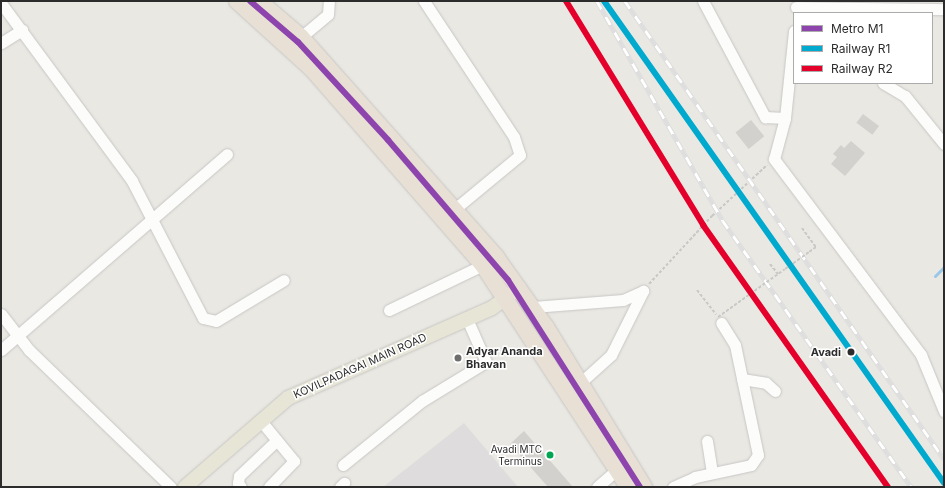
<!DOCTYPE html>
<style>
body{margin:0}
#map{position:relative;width:945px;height:488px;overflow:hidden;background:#eae8e2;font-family:Inter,sans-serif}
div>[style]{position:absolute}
.industrial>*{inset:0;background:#dfdcdd}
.stream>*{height:3px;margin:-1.5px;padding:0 1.5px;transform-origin:1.5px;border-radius:1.5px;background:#9ac7e8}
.building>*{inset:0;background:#d3d1cd;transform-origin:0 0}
.path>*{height:2px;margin-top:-1px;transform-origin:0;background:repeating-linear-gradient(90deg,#c8c8c7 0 3px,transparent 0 5px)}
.roads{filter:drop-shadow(0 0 1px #c7c6c6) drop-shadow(0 0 1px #c7c6c6)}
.minor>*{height:11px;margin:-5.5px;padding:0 5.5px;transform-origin:5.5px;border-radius:5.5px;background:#fcfcfb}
.major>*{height:14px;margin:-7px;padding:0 7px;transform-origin:7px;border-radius:7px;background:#e7e5d5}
.highway>*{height:16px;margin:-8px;padding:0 8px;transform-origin:8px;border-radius:8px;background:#e8e0d5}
.rail>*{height:4.5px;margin-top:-2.25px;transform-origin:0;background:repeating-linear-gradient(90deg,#fff 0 9px,#dededf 0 18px);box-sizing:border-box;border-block:1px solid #dededf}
.path-bridge>*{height:2px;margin-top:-1px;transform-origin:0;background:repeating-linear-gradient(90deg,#c8c8c7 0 3px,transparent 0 5px)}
.rail-1>*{height:6px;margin:-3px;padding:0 3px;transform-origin:3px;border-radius:3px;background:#00a9ce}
.rail-2>*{height:6px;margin:-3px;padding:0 3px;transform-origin:3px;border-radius:3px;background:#e4002b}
.metro-1>*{height:6px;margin:-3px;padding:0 3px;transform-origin:3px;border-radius:3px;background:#8e44ad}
.dots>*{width:11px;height:11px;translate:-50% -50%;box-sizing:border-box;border:2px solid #fff;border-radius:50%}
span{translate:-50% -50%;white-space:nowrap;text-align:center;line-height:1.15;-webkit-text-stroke:3px #fff;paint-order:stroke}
.bus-label{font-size:10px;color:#2c2c2c}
.right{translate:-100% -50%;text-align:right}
.poi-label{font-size:11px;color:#2c2c2c;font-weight:700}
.left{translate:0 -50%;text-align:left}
.stop-label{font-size:11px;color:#2c2c2c;font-weight:700}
.street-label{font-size:11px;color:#2c2c2c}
.frame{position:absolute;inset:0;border:2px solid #2c2c2c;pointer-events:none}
.legend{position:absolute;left:793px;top:12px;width:140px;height:72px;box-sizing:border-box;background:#fff;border:1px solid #ababab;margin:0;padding:5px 7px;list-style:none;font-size:12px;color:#2c2c2c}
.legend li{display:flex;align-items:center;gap:8px;height:20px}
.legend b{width:20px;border:1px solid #ababab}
</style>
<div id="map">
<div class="industrial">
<i style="clip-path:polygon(464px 423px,518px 487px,383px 487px)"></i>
</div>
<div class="stream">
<i style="left:935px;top:276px;width:13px;rotate:-45deg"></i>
</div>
<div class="building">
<i style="left:863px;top:114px;width:20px;height:11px;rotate:37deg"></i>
<i style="left:751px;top:120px;width:21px;height:20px;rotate:51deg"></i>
<i style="clip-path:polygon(851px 141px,865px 153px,845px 176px,831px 164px,837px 157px,833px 154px,841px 145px,844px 148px)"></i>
<i style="clip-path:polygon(524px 431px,573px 487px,548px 487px,510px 444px)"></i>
</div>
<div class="path">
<i style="left:802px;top:228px;width:24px;rotate:54deg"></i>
<i style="left:816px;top:247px;width:9px;rotate:144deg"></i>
<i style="left:770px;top:264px;width:13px;rotate:51deg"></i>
<i style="left:785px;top:269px;width:21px;rotate:-35deg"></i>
<i style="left:649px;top:284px;width:93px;rotate:-47.2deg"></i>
<i style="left:712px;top:216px;width:75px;rotate:-42.8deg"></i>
<i style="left:697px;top:290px;width:31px;rotate:52deg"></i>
</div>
<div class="roads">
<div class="minor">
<i style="left:424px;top:1px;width:163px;rotate:56.5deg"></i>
<i style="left:514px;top:137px;width:19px;rotate:72deg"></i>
<i style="left:520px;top:155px;width:91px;rotate:140.4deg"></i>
<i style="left:703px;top:1px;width:132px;rotate:61.9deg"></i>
<i style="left:765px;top:117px;width:20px;rotate:3deg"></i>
<i style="left:1px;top:3px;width:221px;rotate:53.6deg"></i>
<i style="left:132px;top:181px;width:154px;rotate:62.6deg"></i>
<i style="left:203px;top:318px;width:13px;rotate:13deg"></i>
<i style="left:216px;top:321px;width:79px;rotate:-31.1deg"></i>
<i style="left:796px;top:7px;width:148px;rotate:0.8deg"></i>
<i style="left:794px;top:31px;width:87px;rotate:95.9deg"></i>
<i style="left:785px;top:118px;width:42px;rotate:105deg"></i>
<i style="left:774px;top:159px;width:245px;rotate:53.1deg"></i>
<i style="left:921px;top:355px;width:61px;rotate:67.7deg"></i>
<i style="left:301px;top:37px;width:35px;rotate:-40deg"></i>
<i style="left:328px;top:14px;width:13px;rotate:-86deg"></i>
<i style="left:1px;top:43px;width:25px;rotate:-32deg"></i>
<i style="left:883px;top:83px;width:26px;rotate:31deg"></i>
<i style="left:905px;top:96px;width:62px;rotate:50.9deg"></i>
<i style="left:533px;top:307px;width:90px;rotate:-4.4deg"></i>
<i style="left:623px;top:300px;width:22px;rotate:-24deg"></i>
<i style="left:389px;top:310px;width:104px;rotate:-25.6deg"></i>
<i style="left:1px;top:314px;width:46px;rotate:52.1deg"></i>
<i style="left:29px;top:350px;width:197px;rotate:44deg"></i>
<i style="left:1px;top:350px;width:299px;rotate:-40.9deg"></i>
<i style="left:742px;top:379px;width:24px;rotate:9deg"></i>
<i style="left:766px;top:383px;width:12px;rotate:42deg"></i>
<i style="left:580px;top:383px;width:42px;rotate:-42.1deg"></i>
<i style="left:611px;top:355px;width:72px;rotate:-63.4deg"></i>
<i style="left:261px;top:421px;width:52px;rotate:50.5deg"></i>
<i style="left:294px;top:461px;width:36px;rotate:134deg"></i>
<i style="left:707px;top:441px;width:32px;rotate:81deg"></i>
<i style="left:343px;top:465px;width:102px;rotate:-39deg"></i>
<i style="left:422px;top:401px;width:75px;rotate:-31.4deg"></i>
<i style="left:486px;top:362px;width:47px;rotate:-113.8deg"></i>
<i style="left:241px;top:487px;width:5px;rotate:-127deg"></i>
<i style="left:238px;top:483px;width:7px;rotate:-82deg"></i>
<i style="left:239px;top:476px;width:52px;rotate:-43.5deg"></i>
<i style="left:340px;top:487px;width:6px;rotate:-45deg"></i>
<i style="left:597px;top:487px;width:32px;rotate:-41deg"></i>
<i style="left:673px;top:487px;width:24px;rotate:-24deg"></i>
<i style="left:695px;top:477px;width:57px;rotate:-12.1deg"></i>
<i style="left:751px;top:465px;width:12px;rotate:-55deg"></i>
<i style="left:758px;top:455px;width:112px;rotate:-101.8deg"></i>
<i style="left:735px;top:345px;width:26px;rotate:-122deg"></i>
</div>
<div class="major">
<i style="left:185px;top:487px;width:136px;rotate:-40.8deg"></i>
<i style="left:288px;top:398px;width:223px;rotate:-23.8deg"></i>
<i style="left:492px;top:308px;width:34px;rotate:-37deg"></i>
</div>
<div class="highway">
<i style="left:237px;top:1px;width:101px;rotate:42.2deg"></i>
<i style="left:312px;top:69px;width:260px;rotate:48.9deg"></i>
<i style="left:483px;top:265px;width:265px;rotate:56.8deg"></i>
<i style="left:259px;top:1px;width:55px;rotate:40.6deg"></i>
<i style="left:301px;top:37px;width:294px;rotate:48.4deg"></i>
<i style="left:496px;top:257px;width:86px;rotate:54.5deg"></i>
<i style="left:546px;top:327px;width:188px;rotate:58.5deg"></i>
</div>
</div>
<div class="rail">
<i style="left:250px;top:1px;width:63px;rotate:40.5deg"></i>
<i style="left:298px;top:42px;width:133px;rotate:47.4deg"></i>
<i style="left:388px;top:140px;width:184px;rotate:49.4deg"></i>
<i style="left:508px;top:280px;width:246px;rotate:57.5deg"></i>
<i style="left:566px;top:1px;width:263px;rotate:58.5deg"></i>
<i style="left:703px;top:225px;width:321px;rotate:54.8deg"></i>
<i style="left:597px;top:1px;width:254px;rotate:60.2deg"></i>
<i style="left:723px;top:221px;width:326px;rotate:54.7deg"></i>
<i style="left:625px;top:1px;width:558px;rotate:55.14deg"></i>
</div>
<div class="path-bridge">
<i style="left:802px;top:257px;width:9px;rotate:-36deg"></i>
<i style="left:718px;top:317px;width:82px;rotate:-35.6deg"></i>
</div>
<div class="rail-1">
<i style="left:604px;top:1px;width:590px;rotate:54.8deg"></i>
</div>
<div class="rail-2">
<i style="left:566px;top:1px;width:263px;rotate:58.5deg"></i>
<i style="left:703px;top:225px;width:321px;rotate:54.8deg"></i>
</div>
<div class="metro-1">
<i style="left:250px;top:1px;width:63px;rotate:40.5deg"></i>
<i style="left:298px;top:42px;width:133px;rotate:47.4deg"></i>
<i style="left:388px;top:140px;width:184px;rotate:49.4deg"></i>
<i style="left:508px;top:280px;width:246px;rotate:57.5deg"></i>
</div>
<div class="dots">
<i style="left:851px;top:352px;background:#2c2c2c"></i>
<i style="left:458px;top:358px;background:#6e6e6c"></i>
<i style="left:550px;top:455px;background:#00a651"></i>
</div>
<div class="bus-label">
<span class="right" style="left:542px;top:455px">Avadi MTC<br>Terminus</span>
</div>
<div class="poi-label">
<span class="left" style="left:466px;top:358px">Adyar Ananda<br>Bhavan</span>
</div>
<div class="stop-label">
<span class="right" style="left:841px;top:352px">Avadi</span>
</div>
<div class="street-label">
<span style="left:360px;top:366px;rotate:-24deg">KOVILPADAGAI MAIN ROAD</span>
</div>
<div class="frame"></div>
<ul class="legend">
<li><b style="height:5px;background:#8e44ad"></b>Metro M1</li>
<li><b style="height:5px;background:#00a9ce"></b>Railway R1</li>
<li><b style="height:5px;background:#e4002b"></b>Railway R2</li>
</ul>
</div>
